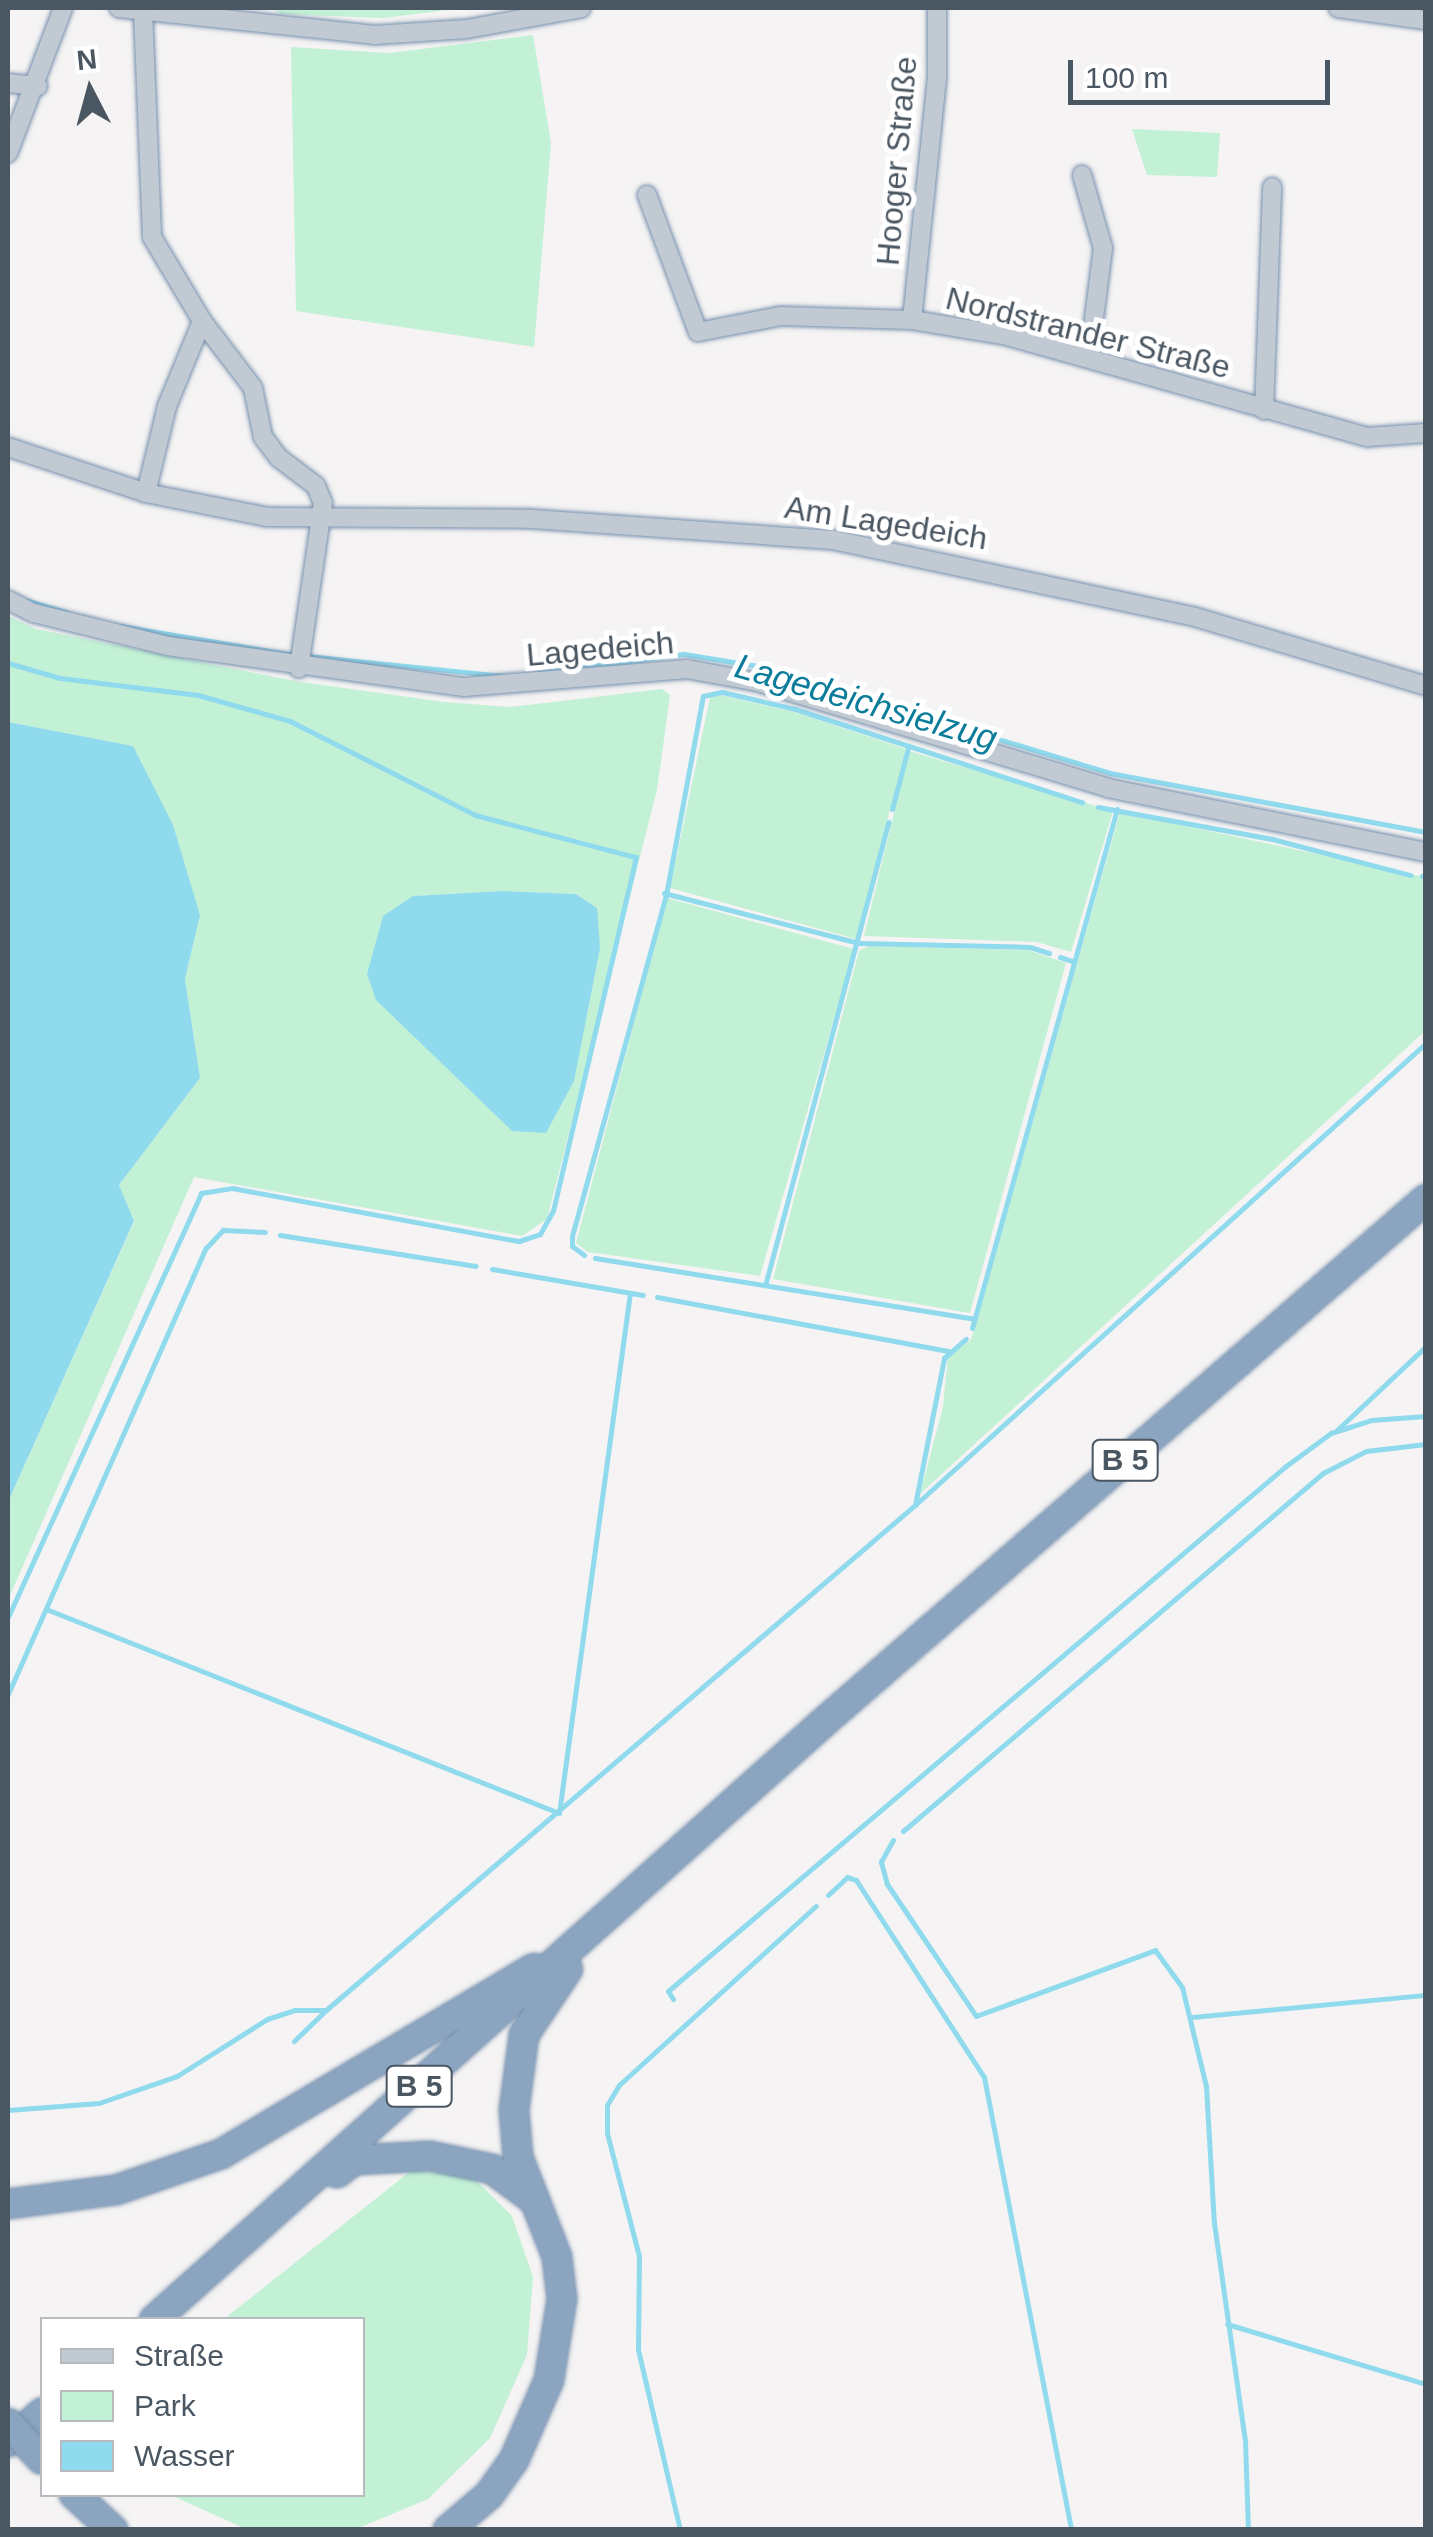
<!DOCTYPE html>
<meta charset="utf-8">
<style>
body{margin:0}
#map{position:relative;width:1433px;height:2537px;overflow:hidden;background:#f5f3f3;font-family:Helvetica,sans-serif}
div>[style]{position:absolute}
.green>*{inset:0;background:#c3f1d5}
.water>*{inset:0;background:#90daee}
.stream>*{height:5px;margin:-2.5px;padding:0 2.5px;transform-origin:2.5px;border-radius:2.5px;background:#90daee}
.roads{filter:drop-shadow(0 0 2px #7690ad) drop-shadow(0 0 2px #7690ad)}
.minor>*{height:18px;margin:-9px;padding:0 9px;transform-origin:9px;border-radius:9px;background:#c1cad2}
.highway>*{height:28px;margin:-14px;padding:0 14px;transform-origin:14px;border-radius:14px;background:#8ba5c1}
.bridges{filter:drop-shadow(0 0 2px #7690ad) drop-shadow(0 0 2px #7690ad)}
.highway-bridge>*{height:28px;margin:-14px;padding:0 14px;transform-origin:14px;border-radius:14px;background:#8ba5c1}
span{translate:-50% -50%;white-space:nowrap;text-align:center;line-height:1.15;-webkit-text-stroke:10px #fff;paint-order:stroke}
.shield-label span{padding:2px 8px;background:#fff;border:2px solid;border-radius:8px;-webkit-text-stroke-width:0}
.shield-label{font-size:30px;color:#4a5661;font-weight:700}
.street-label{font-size:32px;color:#4a5661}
.water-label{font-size:35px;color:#0c7c9b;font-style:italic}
.frame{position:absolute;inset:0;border:10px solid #4a5661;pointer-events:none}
.legend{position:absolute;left:40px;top:2317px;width:325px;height:180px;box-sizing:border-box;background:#fff;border:2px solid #b7bbc0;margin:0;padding:12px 18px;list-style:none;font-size:30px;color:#4a5661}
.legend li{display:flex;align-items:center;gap:20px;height:50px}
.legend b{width:50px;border:2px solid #b7bbc0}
.north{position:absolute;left:40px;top:40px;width:100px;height:100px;-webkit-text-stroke:8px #fff;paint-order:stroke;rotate:354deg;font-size:28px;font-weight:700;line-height:40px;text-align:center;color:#4a5661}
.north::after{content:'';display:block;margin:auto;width:35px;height:45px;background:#4a5661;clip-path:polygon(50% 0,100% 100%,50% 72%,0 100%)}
.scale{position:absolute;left:1068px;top:60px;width:262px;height:45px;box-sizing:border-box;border:5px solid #4a5661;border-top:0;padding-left:12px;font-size:30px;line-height:35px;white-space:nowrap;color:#4a5661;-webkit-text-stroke:8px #fff;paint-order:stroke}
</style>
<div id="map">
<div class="green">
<i style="clip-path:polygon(272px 8px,463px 8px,384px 18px,280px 14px)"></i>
<i style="clip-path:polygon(533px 35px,551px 143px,534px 347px,296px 311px,291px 47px,389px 53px)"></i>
<i style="clip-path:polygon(1132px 129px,1220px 133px,1217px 177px,1147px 175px)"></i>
<i style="clip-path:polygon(evenodd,8px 616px,36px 629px,295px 681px,444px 702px,511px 707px,662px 689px,670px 695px,657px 790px,547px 1219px,522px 1236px,194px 1177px,8px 1600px,8px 1502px,134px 1222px,119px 1185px,200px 1078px,185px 979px,200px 914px,133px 746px,8px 722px,8px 616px,502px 891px,576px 894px,597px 908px,413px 896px,502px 891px)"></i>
<i style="clip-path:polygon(711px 693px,794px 712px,906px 749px,856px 939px,670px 888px)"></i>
<i style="clip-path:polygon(909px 751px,1113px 811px,1071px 952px,1037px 942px,864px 936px)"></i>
<i style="clip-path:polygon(1120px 812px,1425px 877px,1425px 1031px,920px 1494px,943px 1407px,948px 1356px,971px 1340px)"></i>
<i style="clip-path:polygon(667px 898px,854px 949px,760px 1276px,588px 1252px,576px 1243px)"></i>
<i style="clip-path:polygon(869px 946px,1028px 950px,1066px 963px,970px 1313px,773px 1279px,859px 951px)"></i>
<i style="clip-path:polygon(412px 2170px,472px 2176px,512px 2216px,533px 2277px,527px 2355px,490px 2438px,428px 2499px,356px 2529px,248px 2530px,173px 2496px,362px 2494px,362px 2320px,224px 2319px)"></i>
</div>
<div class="water">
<i style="clip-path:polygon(8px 722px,133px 746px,173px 825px,200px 915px,185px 979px,200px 1078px,119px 1185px,134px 1221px,8px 1502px)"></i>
<i style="clip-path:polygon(502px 891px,576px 894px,597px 908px,600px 948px,574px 1081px,546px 1133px,512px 1131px,376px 1000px,367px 974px,383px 916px,413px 896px)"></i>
</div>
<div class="stream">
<i style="left:29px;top:601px;width:39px;rotate:17deg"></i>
<i style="left:121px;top:626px;width:169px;rotate:9.5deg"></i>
<i style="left:288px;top:654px;width:219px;rotate:5.8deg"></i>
<i style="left:8px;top:663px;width:54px;rotate:16.1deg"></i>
<i style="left:60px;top:678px;width:139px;rotate:7deg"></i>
<i style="left:198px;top:695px;width:96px;rotate:15.8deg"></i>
<i style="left:290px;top:721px;width:208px;rotate:26.9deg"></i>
<i style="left:475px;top:815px;width:165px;rotate:14.7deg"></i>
<i style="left:537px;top:673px;width:148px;rotate:-7.4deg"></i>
<i style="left:684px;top:654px;width:75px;rotate:9.2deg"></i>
<i style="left:758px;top:666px;width:368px;rotate:16.9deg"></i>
<i style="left:1110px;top:773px;width:321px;rotate:10.6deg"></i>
<i style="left:1098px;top:807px;width:177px;rotate:10.4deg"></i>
<i style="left:1272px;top:839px;width:143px;rotate:14.6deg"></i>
<i style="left:892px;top:809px;width:63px;rotate:-75.3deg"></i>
<i style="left:1422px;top:876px;width:4px;rotate:-14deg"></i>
<i style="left:664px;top:893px;width:201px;rotate:14.4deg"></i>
<i style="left:859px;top:943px;width:171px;rotate:1.3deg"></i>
<i style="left:1030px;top:947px;width:20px;rotate:18deg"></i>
<i style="left:1060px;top:957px;width:13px;rotate:18deg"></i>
<i style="left:280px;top:1235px;width:198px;rotate:9deg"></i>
<i style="left:584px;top:1255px;width:15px;rotate:-143deg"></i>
<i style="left:572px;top:1246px;width:10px;rotate:-90deg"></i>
<i style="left:572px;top:1236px;width:354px;rotate:-74.6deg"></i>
<i style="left:666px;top:895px;width:202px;rotate:-79.5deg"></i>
<i style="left:703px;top:696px;width:19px;rotate:-12deg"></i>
<i style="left:722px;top:692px;width:75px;rotate:13.1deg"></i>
<i style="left:795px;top:709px;width:302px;rotate:18deg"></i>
<i style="left:595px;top:1258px;width:384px;rotate:9.1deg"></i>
<i style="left:492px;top:1269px;width:153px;rotate:9.8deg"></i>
<i style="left:766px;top:1282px;width:476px;rotate:-75.1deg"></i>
<i style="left:657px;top:1297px;width:296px;rotate:10.5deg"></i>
<i style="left:972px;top:1328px;width:539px;rotate:-74.39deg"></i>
<i style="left:1337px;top:1430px;width:122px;rotate:-43.3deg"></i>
<i style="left:915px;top:1505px;width:150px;rotate:-78.8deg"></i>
<i style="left:944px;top:1358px;width:29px;rotate:-41deg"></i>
<i style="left:46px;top:1609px;width:552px;rotate:21.69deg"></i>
<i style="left:559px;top:1813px;width:525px;rotate:-82.23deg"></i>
<i style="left:8px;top:1617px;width:466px;rotate:-65.5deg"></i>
<i style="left:201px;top:1193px;width:31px;rotate:-9deg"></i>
<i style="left:232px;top:1188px;width:292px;rotate:10.5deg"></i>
<i style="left:519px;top:1241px;width:22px;rotate:-18deg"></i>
<i style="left:540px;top:1234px;width:26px;rotate:-61deg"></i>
<i style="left:553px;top:1211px;width:364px;rotate:-76.8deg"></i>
<i style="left:8px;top:1694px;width:488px;rotate:-66.1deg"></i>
<i style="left:206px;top:1248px;width:25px;rotate:-47deg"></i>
<i style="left:223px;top:1230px;width:42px;rotate:2.7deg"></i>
<i style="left:903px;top:1831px;width:552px;rotate:-40.44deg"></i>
<i style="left:1323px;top:1473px;width:48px;rotate:-27.1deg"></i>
<i style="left:1366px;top:1451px;width:60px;rotate:-6.7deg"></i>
<i style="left:893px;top:1840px;width:25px;rotate:119deg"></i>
<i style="left:881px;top:1862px;width:23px;rotate:75deg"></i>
<i style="left:887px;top:1884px;width:159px;rotate:56deg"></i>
<i style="left:976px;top:2016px;width:191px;rotate:-20.2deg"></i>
<i style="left:1155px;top:1950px;width:46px;rotate:53.9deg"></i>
<i style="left:1182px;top:1987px;width:102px;rotate:76.4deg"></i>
<i style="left:1206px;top:2086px;width:137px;rotate:86.7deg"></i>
<i style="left:1214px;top:2223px;width:219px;rotate:81.9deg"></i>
<i style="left:1245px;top:2440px;width:90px;rotate:88.1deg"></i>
<i style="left:828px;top:1895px;width:26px;rotate:-43deg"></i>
<i style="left:847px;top:1877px;width:9px;rotate:18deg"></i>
<i style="left:856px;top:1880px;width:235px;rotate:57deg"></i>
<i style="left:984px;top:2077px;width:461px;rotate:79.1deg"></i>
<i style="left:673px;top:1999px;width:9px;rotate:-122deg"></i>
<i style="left:668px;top:1991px;width:811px;rotate:-40.35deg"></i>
<i style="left:1286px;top:1466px;width:56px;rotate:-36.3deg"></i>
<i style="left:1331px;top:1433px;width:42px;rotate:-18deg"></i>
<i style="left:1371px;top:1420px;width:55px;rotate:-4.2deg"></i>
<i style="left:1192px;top:2017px;width:235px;rotate:-5.4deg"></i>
<i style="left:294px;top:2041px;width:42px;rotate:-44deg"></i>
<i style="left:8px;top:2110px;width:91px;rotate:-4.4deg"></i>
<i style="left:99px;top:2103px;width:83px;rotate:-19.1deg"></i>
<i style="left:177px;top:2076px;width:107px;rotate:-32.3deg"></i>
<i style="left:267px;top:2019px;width:28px;rotate:-18deg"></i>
<i style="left:294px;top:2010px;width:32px"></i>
<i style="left:326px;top:2010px;width:776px;rotate:-40.61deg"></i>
<i style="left:915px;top:1505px;width:689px;rotate:-42.12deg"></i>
<i style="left:1227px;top:2324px;width:208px;rotate:16.8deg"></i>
<i style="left:680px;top:2530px;width:185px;rotate:-103.1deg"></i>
<i style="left:638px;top:2350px;width:94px;rotate:-89.4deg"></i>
<i style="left:639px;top:2256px;width:127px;rotate:-104.6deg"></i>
<i style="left:607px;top:2133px;width:28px;rotate:-90deg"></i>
<i style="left:607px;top:2105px;width:23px;rotate:-59deg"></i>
<i style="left:619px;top:2085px;width:266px;rotate:-42.3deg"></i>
</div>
<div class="roads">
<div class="minor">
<i style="left:119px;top:8px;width:257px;rotate:6deg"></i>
<i style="left:375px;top:35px;width:92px;rotate:-3.7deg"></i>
<i style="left:467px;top:29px;width:116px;rotate:-10.4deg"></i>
<i style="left:1338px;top:8px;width:89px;rotate:7.8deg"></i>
<i style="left:143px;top:11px;width:226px;rotate:87.7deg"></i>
<i style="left:152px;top:237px;width:98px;rotate:59.2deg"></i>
<i style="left:202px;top:321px;width:84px;rotate:52.7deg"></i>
<i style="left:253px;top:388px;width:50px;rotate:78.5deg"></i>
<i style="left:263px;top:437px;width:26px;rotate:53deg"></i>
<i style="left:279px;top:458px;width:46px;rotate:37.1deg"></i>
<i style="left:316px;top:486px;width:18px;rotate:68deg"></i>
<i style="left:323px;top:503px;width:167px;rotate:98.3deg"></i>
<i style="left:8px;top:83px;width:30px;rotate:6deg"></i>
<i style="left:8px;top:153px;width:155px;rotate:-69.2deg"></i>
<i style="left:1082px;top:175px;width:76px;rotate:74deg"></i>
<i style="left:1103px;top:248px;width:110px;rotate:97.3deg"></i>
<i style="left:647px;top:195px;width:146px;rotate:69.6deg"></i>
<i style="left:698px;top:332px;width:85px;rotate:-10.9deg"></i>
<i style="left:781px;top:316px;width:131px;rotate:1.7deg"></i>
<i style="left:912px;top:320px;width:93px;rotate:9.3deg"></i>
<i style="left:1004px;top:335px;width:378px;rotate:15.7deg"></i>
<i style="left:1368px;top:437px;width:58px;rotate:-3.9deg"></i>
<i style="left:912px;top:320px;width:244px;rotate:-84.1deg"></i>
<i style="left:937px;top:77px;width:69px;rotate:-90deg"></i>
<i style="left:1264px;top:410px;width:223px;rotate:-87.9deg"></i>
<i style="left:8px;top:447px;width:145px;rotate:18.4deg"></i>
<i style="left:146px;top:493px;width:123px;rotate:11.2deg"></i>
<i style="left:267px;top:517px;width:265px;rotate:0.4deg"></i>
<i style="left:532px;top:519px;width:302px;rotate:4deg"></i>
<i style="left:833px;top:540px;width:370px;rotate:12deg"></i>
<i style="left:1195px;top:617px;width:241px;rotate:16.6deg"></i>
<i style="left:146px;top:493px;width:89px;rotate:-76.4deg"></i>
<i style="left:167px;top:406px;width:92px;rotate:-67.6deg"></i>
<i style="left:8px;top:600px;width:29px;rotate:27deg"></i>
<i style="left:34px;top:613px;width:138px;rotate:13.8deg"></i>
<i style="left:168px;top:646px;width:299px;rotate:7.9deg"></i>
<i style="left:464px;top:687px;width:224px;rotate:-4.6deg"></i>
<i style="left:687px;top:669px;width:72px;rotate:10.4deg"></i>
<i style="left:758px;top:682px;width:366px;rotate:16.8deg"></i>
<i style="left:1108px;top:788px;width:324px;rotate:11.4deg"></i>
</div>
<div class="highway">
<i style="left:337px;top:2173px;width:21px;rotate:-37deg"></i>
<i style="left:354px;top:2160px;width:76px;rotate:-3deg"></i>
<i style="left:430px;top:2156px;width:63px;rotate:11.8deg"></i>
<i style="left:492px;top:2169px;width:51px;rotate:36.2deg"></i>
<i style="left:8px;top:2204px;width:109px;rotate:-7.4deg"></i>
<i style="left:116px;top:2190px;width:111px;rotate:-18.9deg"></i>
<i style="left:221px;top:2154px;width:364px;rotate:-30.7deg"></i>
<i style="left:154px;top:2320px;width:898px;rotate:-41.75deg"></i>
<i style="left:824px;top:1722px;width:797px;rotate:-40.98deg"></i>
<i style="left:8px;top:2442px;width:45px;rotate:-40.5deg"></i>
<i style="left:74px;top:2494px;width:53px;rotate:42.7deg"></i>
<i style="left:448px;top:2530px;width:54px;rotate:-40.5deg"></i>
<i style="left:489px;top:2495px;width:43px;rotate:-54.5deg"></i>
<i style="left:514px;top:2460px;width:87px;rotate:-66.4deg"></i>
<i style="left:549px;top:2380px;width:82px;rotate:-80.9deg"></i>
<i style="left:562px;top:2299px;width:42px;rotate:-96.8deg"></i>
<i style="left:557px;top:2257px;width:107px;rotate:-111.3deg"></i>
<i style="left:518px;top:2157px;width:47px;rotate:-94.9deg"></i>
<i style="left:514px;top:2110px;width:76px;rotate:-82.4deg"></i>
<i style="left:524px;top:2035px;width:79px;rotate:-56.3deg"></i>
</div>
</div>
<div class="bridges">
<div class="highway-bridge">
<i style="left:8px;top:2423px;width:49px;rotate:47.5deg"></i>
</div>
</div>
<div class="shield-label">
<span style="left:1125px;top:1460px">B 5</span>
<span style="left:419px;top:2086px">B 5</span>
</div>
<div class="street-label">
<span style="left:897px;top:161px;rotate:-85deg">Hooger Straße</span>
<span style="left:1088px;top:333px;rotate:14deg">Nordstrander Straße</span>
<span style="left:886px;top:523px;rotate:9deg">Am Lagedeich</span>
<span style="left:600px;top:649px;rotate:-5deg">Lagedeich</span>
</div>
<div class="water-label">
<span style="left:866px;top:702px;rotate:16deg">Lagedeichsielzug</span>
</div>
<div class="frame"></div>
<ul class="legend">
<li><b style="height:12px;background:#c1cad2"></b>Straße</li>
<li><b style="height:28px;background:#c3f1d5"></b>Park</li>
<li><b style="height:28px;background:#90daee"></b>Wasser</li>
</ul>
<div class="north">N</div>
<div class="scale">100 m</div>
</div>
